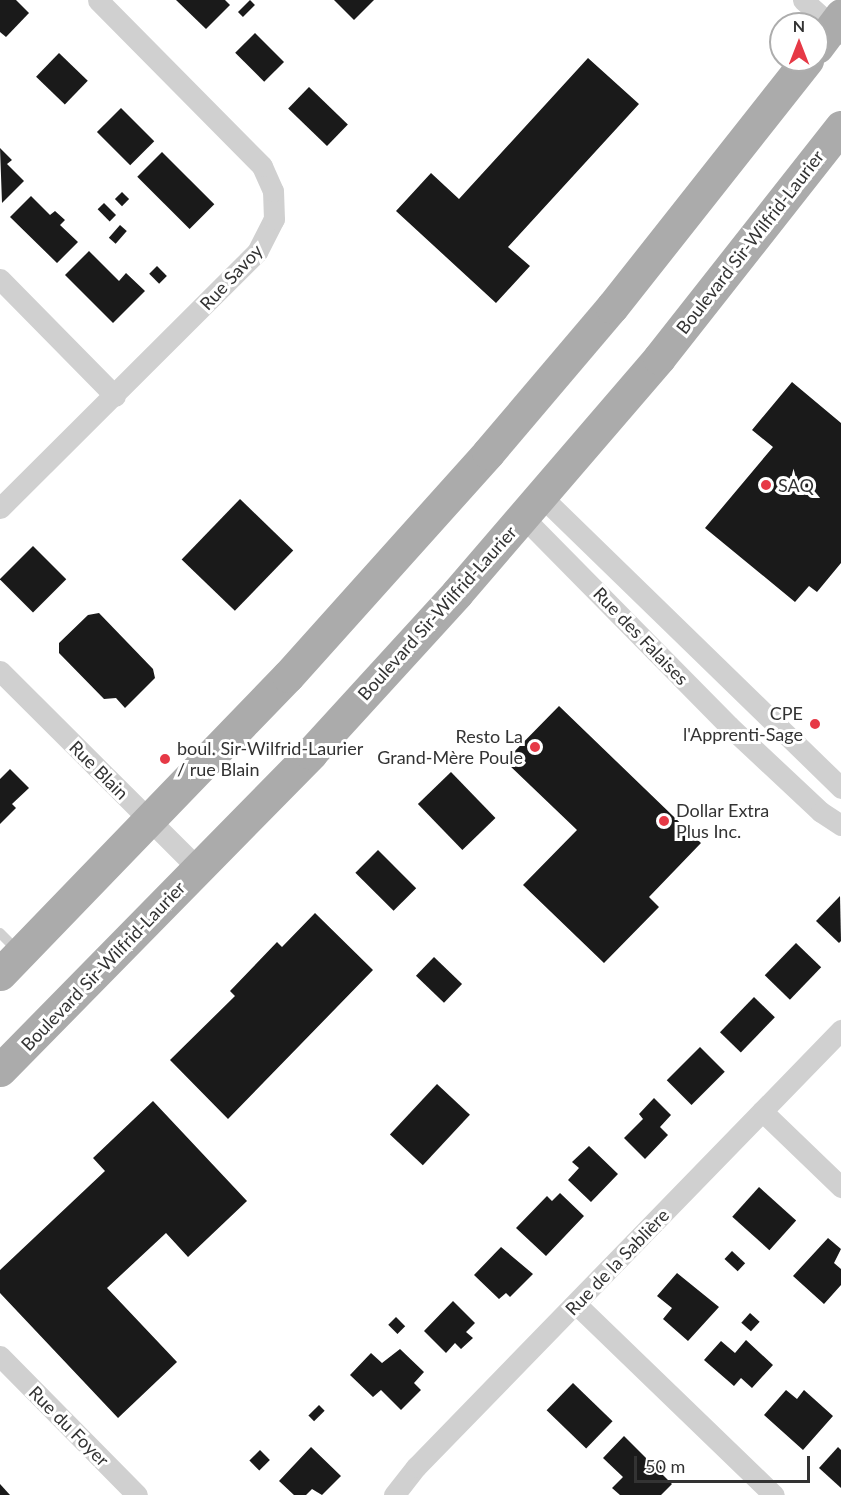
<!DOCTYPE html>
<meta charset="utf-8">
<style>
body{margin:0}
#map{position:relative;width:841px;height:1495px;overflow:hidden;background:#fff;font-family:Lato,sans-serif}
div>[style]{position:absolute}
.building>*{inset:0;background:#1a1a1a;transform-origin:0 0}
.lane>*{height:10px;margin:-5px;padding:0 5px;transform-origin:5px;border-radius:5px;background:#d0d0d0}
.street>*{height:21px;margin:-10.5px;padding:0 10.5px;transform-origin:10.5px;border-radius:10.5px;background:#d0d0d0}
.primary>*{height:33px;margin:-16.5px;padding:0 16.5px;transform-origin:16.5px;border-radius:16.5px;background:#ababab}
.dots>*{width:16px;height:16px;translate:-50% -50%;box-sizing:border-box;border:3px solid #fff;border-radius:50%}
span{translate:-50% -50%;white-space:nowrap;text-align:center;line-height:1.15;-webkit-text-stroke:6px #fff;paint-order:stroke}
.street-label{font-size:18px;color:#333}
.poi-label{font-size:18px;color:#333}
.left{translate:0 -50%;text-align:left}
.right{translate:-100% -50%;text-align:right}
.north{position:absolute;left:769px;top:12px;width:60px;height:60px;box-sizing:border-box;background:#fff;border:2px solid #adadad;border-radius:50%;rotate:0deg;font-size:16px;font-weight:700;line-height:24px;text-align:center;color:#333}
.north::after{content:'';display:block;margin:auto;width:21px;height:27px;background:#e63946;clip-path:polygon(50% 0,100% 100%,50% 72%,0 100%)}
.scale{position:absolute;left:634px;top:1456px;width:176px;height:27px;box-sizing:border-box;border:3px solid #333;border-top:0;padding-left:8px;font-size:18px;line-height:21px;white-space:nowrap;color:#333;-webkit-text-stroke:4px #fff;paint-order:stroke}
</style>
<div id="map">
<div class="building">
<i style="clip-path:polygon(0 0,16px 0,29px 13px,6px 37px,0 32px)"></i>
<i style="clip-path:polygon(176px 0,225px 0,230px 5px,206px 29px)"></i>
<i style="left:250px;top:0;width:7px;height:17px;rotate:45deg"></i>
<i style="clip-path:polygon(334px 0,374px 0,354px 20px)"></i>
<i style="left:255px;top:33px;width:41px;height:28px;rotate:45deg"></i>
<i style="left:59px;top:53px;width:40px;height:33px;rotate:44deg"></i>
<i style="clip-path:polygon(588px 58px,639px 104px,508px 247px,530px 266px,496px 303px,396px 211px,431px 173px,459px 199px)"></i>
<i style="left:309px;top:87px;width:54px;height:30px;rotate:44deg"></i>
<i style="left:121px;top:108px;width:47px;height:34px;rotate:45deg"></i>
<i style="clip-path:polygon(0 148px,12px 160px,7px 164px,24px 181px,2px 203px)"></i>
<i style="left:162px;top:152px;width:74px;height:35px;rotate:45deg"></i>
<i style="left:122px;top:192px;width:10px;height:10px;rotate:45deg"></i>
<i style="clip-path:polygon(31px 196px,50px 215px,55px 211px,65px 220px,60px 225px,78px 242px,57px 263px,10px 217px)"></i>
<i style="left:104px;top:203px;width:17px;height:9px;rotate:45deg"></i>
<i style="left:120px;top:225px;width:9px;height:17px;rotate:41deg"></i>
<i style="clip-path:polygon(89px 251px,119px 281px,126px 273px,145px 291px,113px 323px,65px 275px)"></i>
<i style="left:157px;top:266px;width:14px;height:11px;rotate:45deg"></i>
<i style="clip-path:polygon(792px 382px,841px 423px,841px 563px,817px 592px,809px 586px,795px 602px,705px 528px,773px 447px,752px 430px)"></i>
<i style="left:240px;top:499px;width:74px;height:84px;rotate:44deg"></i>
<i style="left:33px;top:546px;width:47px;height:47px;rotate:45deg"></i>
<i style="clip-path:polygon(99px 613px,153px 669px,155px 678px,125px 708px,116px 698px,104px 699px,59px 653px,59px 643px,88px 615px)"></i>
<i style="clip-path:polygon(559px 706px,701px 843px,649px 897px,659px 907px,604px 963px,523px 885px,577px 830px,505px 761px)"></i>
<i style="clip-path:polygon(10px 769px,29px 788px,12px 804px,16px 808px,0 824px,0 779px)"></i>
<i style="left:451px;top:772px;width:64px;height:46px;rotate:46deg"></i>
<i style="left:378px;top:850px;width:54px;height:32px;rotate:45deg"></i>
<i style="clip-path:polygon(840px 896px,841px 941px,839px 943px,816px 921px)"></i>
<i style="clip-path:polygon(315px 913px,373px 970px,228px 1119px,170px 1060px,235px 996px,230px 991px,277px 942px,282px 947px)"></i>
<i style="left:796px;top:943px;width:35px;height:45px;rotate:44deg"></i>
<i style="left:434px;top:957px;width:39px;height:26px;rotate:44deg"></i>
<i style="left:754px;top:997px;width:29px;height:49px;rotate:44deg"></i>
<i style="left:700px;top:1047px;width:35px;height:47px;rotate:45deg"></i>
<i style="left:437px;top:1084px;width:45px;height:69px;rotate:43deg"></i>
<i style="clip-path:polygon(654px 1098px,671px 1115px,660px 1127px,668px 1135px,645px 1159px,624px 1138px,643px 1119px,639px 1114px)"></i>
<i style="clip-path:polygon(153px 1101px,247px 1201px,188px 1257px,166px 1233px,107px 1288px,177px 1362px,118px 1418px,0 1293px,0 1270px,105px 1171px,93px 1158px)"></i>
<i style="clip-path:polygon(589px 1146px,618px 1174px,591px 1202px,568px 1180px,579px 1168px,572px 1162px)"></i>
<i style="left:759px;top:1187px;width:50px;height:40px;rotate:42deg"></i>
<i style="clip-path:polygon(560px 1193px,584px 1216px,546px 1256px,516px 1228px,547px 1196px,552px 1201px)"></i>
<i style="clip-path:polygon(828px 1238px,841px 1249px,834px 1263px,841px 1269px,841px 1285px,824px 1304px,793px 1276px)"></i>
<i style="clip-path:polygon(501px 1247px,533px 1274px,510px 1297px,506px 1293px,499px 1299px,474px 1275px)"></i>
<i style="left:732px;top:1251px;width:18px;height:11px;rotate:43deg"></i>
<i style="clip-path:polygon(677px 1273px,719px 1307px,688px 1341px,663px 1319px,672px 1308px,657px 1296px)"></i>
<i style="clip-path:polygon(453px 1301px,475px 1323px,466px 1332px,473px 1338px,461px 1349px,455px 1343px,446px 1353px,424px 1331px)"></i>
<i style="left:750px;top:1313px;width:13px;height:13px;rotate:42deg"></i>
<i style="left:396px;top:1317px;width:13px;height:11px;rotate:45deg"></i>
<i style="clip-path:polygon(746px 1340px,773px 1365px,752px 1388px,741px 1378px,734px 1386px,704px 1360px,721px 1341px,735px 1353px)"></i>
<i style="clip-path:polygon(400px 1349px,424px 1372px,414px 1383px,421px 1390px,401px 1410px,381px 1390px,373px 1397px,350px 1375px,371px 1353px,382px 1363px)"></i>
<i style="left:573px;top:1383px;width:55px;height:38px;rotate:44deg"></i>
<i style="clip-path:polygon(786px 1390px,797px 1399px,804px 1390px,833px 1416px,803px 1450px,764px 1415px)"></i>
<i style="left:319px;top:1405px;width:8px;height:15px;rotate:45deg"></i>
<i style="clip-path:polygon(624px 1436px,651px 1463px,654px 1460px,665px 1470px,662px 1474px,672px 1484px,661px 1495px,620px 1495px,612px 1488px,623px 1477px,603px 1458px)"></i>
<i style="clip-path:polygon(311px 1447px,341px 1476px,322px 1495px,312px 1489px,306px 1495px,294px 1495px,279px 1481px)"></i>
<i style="clip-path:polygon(838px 1447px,841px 1450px,841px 1488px,819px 1468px)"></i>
<i style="left:260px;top:1450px;width:14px;height:15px;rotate:45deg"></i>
<i style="clip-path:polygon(0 1484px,10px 1495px,0 1495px)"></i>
</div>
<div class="lane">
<i style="left:0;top:933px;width:25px;rotate:45deg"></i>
</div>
<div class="street">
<i style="left:803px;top:0;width:51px;rotate:41.8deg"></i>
<i style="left:0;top:279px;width:164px;rotate:45.5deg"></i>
<i style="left:541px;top:496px;width:419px;rotate:44.2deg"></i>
<i style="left:0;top:508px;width:363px;rotate:-44.9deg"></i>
<i style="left:257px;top:252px;width:37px;rotate:-63deg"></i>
<i style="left:274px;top:219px;width:28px;rotate:-92deg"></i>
<i style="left:273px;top:191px;width:27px;rotate:-114deg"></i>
<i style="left:262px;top:166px;width:233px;rotate:-134.7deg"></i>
<i style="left:523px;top:517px;width:293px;rotate:45.4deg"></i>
<i style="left:729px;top:726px;width:126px;rotate:43.1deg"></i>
<i style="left:821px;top:812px;width:24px;rotate:33deg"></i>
<i style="left:0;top:671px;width:279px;rotate:44.9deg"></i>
<i style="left:762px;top:1111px;width:110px;rotate:43.9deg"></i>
<i style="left:576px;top:1304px;width:275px;rotate:44deg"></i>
<i style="left:0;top:1356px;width:195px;rotate:45.4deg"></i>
<i style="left:394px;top:1495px;width:36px;rotate:-52deg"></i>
<i style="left:416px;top:1467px;width:610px;rotate:-45.8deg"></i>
</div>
<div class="primary">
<i style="left:817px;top:47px;width:40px;rotate:-53deg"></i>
<i style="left:0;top:974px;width:414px;rotate:-46deg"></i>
<i style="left:288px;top:676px;width:300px;rotate:-48.1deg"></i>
<i style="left:488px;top:453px;width:192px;rotate:-49.7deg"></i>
<i style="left:612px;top:307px;width:315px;rotate:-51.7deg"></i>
<i style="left:0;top:1070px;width:444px;rotate:-45.5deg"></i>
<i style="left:311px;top:753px;width:217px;rotate:-47.6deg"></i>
<i style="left:457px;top:593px;width:310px;rotate:-49.3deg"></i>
<i style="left:659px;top:358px;width:294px;rotate:-51.8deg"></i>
</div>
<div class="dots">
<i style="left:766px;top:485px;background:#e63946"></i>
<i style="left:815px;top:724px;background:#e63946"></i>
<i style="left:535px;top:747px;background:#e63946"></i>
<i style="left:165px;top:759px;background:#e63946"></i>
<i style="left:664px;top:821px;background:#e63946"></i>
</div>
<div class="street-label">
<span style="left:750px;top:242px;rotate:-52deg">Boulevard Sir-Wilfrid-Laurier</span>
<span style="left:231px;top:277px;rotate:-47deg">Rue Savoy</span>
<span style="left:437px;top:613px;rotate:-48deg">Boulevard Sir-Wilfrid-Laurier</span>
<span style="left:641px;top:636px;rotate:46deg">Rue des Falaises</span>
<span style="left:99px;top:770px;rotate:45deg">Rue Blain</span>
<span style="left:103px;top:966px;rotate:-46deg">Boulevard Sir-Wilfrid-Laurier</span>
<span style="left:617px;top:1262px;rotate:-46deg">Rue de la Sablière</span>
<span style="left:69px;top:1426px;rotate:45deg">Rue du Foyer</span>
</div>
<div class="poi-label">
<span class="left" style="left:778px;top:485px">SAQ</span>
<span class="right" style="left:803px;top:724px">CPE<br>l'Apprenti-Sage</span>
<span class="right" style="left:523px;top:747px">Resto La<br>Grand-Mère Poule</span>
<span class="left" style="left:177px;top:759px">boul. Sir-Wilfrid-Laurier<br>/ rue Blain</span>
<span class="left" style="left:676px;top:821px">Dollar Extra<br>Plus Inc.</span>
</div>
<div class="north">N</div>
<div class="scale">50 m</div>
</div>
